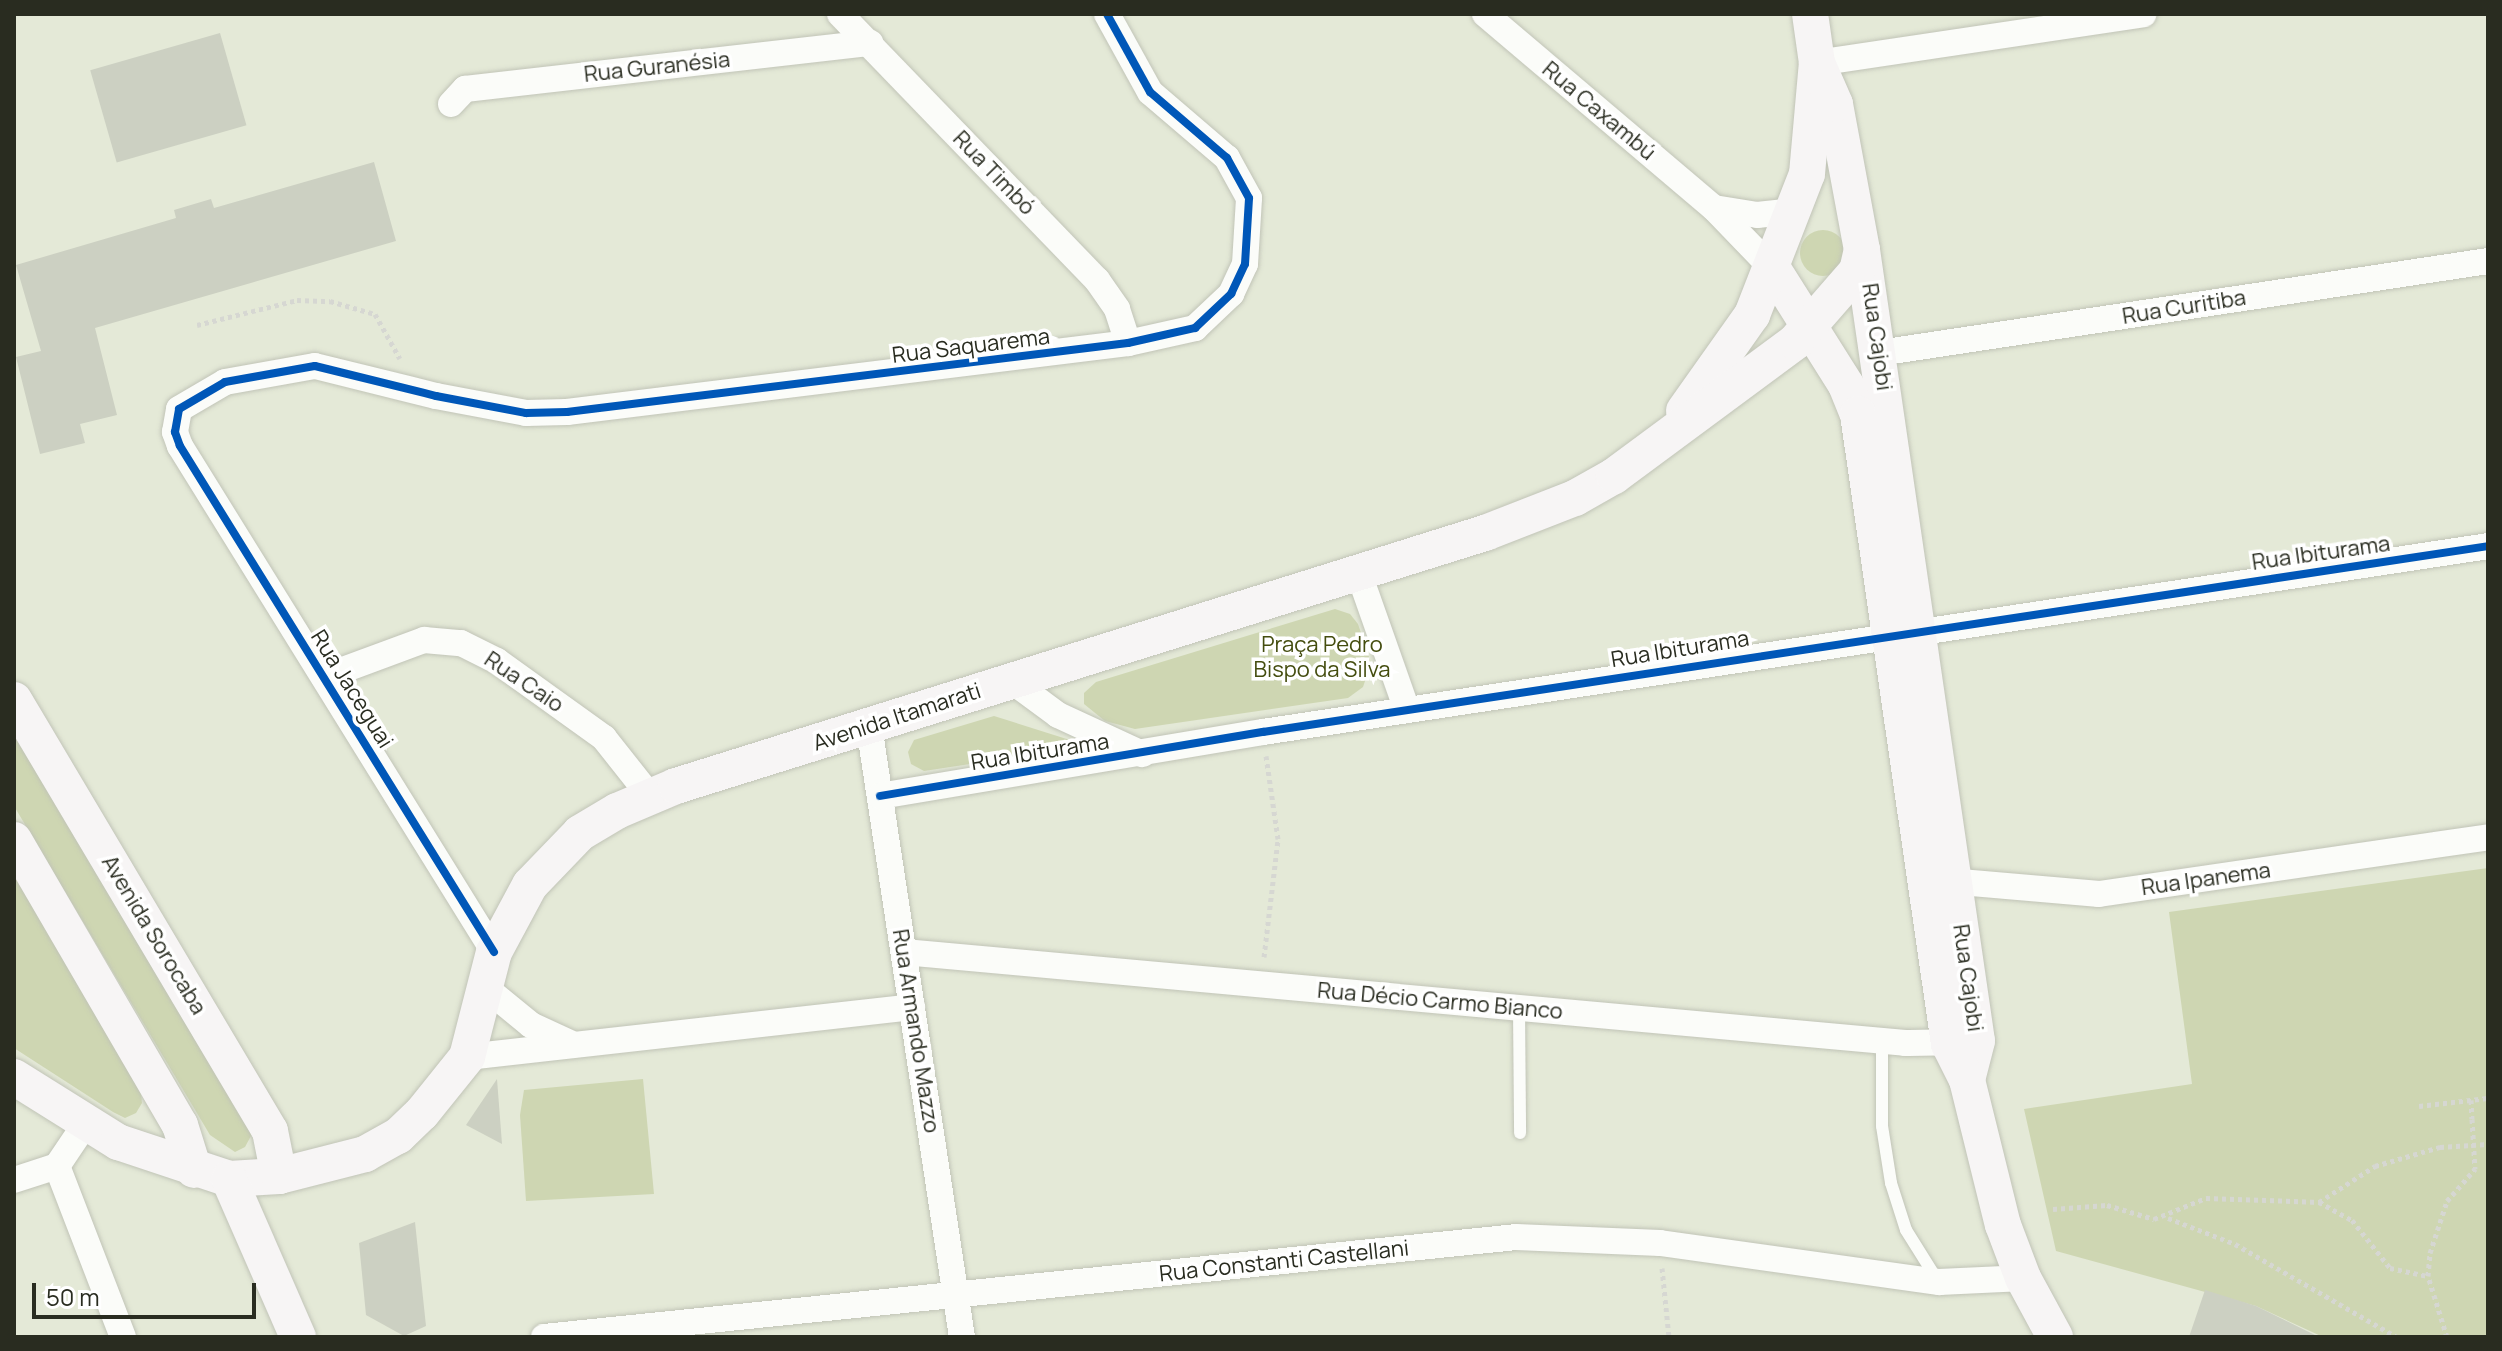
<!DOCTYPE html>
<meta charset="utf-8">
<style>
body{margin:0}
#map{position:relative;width:2502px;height:1351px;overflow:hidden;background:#e4e9d7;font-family:Manrope,sans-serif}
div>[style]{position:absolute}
.green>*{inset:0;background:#ced6b2}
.round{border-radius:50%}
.building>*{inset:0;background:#ccd0c2;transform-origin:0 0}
.path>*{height:5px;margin-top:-2.5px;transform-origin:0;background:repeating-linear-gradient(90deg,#d6d7d2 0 4px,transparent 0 8px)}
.roads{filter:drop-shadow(0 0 2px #c1c4b7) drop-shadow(0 0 2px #c1c4b7)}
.lane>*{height:12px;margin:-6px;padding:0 6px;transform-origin:6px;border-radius:6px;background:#fbfcf9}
.street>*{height:26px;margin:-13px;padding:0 13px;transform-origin:13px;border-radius:13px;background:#fbfcf9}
.secondary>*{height:36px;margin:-18px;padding:0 18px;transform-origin:18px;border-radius:18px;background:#f7f5f5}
.path-bridge>*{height:5px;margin-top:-2.5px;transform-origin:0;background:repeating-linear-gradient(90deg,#d6d7d2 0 4px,transparent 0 8px)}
.cycleway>*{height:8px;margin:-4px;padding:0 4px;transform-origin:4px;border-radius:4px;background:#0057b8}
span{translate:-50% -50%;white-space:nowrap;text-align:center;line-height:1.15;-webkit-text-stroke:7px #fff;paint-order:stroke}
.street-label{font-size:22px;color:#292c20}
.park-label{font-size:22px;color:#444d0f}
.frame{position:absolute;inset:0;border:16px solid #292c20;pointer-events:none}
.scale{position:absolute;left:32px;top:1283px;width:224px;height:36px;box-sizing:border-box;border:4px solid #292c20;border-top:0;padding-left:10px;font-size:24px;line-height:28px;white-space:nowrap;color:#292c20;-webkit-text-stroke:6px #fff;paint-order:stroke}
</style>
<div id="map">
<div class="green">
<i class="round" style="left:1800px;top:230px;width:46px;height:46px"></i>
<i style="clip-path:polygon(1335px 609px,1350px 614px,1358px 624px,1371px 663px,1363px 687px,1348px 698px,1135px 729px,1105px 721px,1084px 704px,1084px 693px,1096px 682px)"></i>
<i style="clip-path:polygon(994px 716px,1073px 741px,1076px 748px,924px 771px,911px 764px,908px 752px,914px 740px)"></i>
<i style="clip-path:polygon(14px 730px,252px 1134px,245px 1147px,235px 1152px,210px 1135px,14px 806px)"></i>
<i style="clip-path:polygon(2488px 868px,2488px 1337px,2323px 1337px,2256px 1306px,2056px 1251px,2024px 1109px,2192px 1084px,2169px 912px)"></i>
<i style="clip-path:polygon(14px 873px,140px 1085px,142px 1103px,136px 1113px,125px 1118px,113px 1112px,14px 1048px)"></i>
<i style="clip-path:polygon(643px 1079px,654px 1194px,526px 1201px,520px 1115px,524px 1090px)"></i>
</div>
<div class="building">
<i style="left:220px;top:33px;width:96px;height:135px;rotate:74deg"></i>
<i style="clip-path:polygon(374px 162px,396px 241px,95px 328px,117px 415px,80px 424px,85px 443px,40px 454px,16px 357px,41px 351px,16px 265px,176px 218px,174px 210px,211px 199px,214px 208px)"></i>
<i style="clip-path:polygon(497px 1079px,502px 1144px,466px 1125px)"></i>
<i style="clip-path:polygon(415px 1222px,426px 1326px,404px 1336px,366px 1315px,359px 1243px)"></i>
<i style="clip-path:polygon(2205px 1290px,2256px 1306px,2319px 1337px,2189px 1337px)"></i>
</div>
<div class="path">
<i style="left:197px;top:325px;width:103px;rotate:-14deg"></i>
<i style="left:297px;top:300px;width:33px;rotate:2deg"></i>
<i style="left:330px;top:301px;width:47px;rotate:16.1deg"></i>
<i style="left:375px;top:314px;width:51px;rotate:60.9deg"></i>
<i style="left:1264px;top:957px;width:119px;rotate:-83.2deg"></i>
<i style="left:1278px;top:839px;width:84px;rotate:-98.2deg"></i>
<i style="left:2471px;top:1100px;width:19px;rotate:87deg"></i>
<i style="left:2419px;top:1106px;width:69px;rotate:-6.6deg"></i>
<i style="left:2319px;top:1202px;width:67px;rotate:-32.7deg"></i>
<i style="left:2375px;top:1166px;width:68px;rotate:-16.3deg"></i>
<i style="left:2440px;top:1147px;width:48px;rotate:-3.6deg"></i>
<i style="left:2053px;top:1209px;width:54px;rotate:-4.2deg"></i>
<i style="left:2107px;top:1205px;width:49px;rotate:16.6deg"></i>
<i style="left:2154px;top:1219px;width:56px;rotate:-22deg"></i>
<i style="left:2206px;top:1198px;width:113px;rotate:2deg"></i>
<i style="left:2319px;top:1202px;width:38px;rotate:29deg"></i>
<i style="left:2352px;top:1220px;width:61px;rotate:51.6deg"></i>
<i style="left:2390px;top:1268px;width:39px;rotate:12deg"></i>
<i style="left:2168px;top:1218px;width:72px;rotate:21.2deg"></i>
<i style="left:2235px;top:1244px;width:187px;rotate:29.9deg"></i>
<i style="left:1662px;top:1268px;width:69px;rotate:84.2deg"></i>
<i style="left:2447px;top:1337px;width:64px;rotate:-107.3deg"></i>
<i style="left:2428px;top:1276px;width:23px;rotate:-85deg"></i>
<i style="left:2430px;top:1253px;width:55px;rotate:-71.9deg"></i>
<i style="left:2447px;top:1201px;width:43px;rotate:-48.8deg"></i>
</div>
<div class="roads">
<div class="lane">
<i style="left:1519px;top:1008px;width:125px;rotate:89.5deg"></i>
<i style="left:1882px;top:1041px;width:85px;rotate:90deg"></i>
<i style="left:1882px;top:1126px;width:58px;rotate:81deg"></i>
<i style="left:1891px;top:1183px;width:49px;rotate:72.3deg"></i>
<i style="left:1906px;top:1230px;width:60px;rotate:57.9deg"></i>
</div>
<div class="street">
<i style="left:840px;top:14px;width:370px;rotate:46deg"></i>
<i style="left:1097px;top:280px;width:35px;rotate:55deg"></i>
<i style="left:1117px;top:309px;width:36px;rotate:72deg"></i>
<i style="left:1485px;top:14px;width:300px;rotate:40.3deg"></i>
<i style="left:1714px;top:208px;width:85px;rotate:46deg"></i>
<i style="left:1817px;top:63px;width:330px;rotate:-8.5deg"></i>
<i style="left:451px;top:104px;width:21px;rotate:-47deg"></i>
<i style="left:465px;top:89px;width:408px;rotate:-6.5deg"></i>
<i style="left:1714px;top:208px;width:44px;rotate:9.2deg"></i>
<i style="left:1757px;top:215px;width:38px;rotate:-6deg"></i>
<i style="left:1879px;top:353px;width:616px;rotate:-8.59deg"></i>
<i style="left:1358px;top:571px;width:147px;rotate:70.6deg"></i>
<i style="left:324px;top:677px;width:107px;rotate:-20.3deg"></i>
<i style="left:424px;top:640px;width:37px;rotate:5deg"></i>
<i style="left:461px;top:643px;width:40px;rotate:26.6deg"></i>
<i style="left:497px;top:661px;width:132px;rotate:35.7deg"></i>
<i style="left:604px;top:738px;width:74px;rotate:51.6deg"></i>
<i style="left:1012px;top:681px;width:57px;rotate:36.5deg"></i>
<i style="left:1058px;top:715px;width:93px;rotate:24.9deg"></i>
<i style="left:869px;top:726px;width:618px;rotate:81.35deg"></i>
<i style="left:880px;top:796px;width:388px;rotate:-9.5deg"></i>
<i style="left:1263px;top:732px;width:1239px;rotate:-8.63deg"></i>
<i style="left:1937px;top:880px;width:163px;rotate:4.9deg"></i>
<i style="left:2099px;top:894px;width:393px;rotate:-8.3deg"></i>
<i style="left:494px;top:952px;width:596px;rotate:-121.82deg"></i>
<i style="left:180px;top:446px;width:15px;rotate:-110deg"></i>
<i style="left:175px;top:432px;width:23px;rotate:-80deg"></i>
<i style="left:179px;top:409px;width:53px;rotate:-30.4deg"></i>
<i style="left:225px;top:382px;width:91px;rotate:-10.1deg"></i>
<i style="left:315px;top:366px;width:125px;rotate:13.9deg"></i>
<i style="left:436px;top:396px;width:92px;rotate:10.7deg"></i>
<i style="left:526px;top:413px;width:41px;rotate:-1.4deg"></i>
<i style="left:567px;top:412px;width:565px;rotate:-7.01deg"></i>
<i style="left:1128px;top:343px;width:69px;rotate:-12.6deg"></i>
<i style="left:1195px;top:328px;width:50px;rotate:-43.4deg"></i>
<i style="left:1231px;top:294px;width:33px;rotate:-65deg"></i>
<i style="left:1245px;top:264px;width:66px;rotate:-86.5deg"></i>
<i style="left:1249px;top:198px;width:46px;rotate:-118.8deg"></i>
<i style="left:1227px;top:158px;width:101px;rotate:-139.4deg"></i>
<i style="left:1150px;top:92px;width:89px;rotate:-118.9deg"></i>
<i style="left:904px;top:952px;width:1005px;rotate:5.19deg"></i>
<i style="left:1905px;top:1043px;width:60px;rotate:-1deg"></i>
<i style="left:487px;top:989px;width:57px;rotate:39.3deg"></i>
<i style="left:531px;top:1025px;width:43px;rotate:24.8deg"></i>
<i style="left:467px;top:1057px;width:448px;rotate:-6.4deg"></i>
<i style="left:86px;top:1123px;width:52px;rotate:124deg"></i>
<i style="left:57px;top:1166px;width:183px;rotate:68.9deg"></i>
<i style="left:14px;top:1180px;width:45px;rotate:-18deg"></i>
<i style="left:544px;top:1337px;width:977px;rotate:-5.87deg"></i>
<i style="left:1516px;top:1237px;width:144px;rotate:2.4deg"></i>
<i style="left:1660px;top:1243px;width:282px;rotate:8deg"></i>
<i style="left:1939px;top:1282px;width:84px;rotate:-2.7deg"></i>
</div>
<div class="secondary">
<i style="left:1862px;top:250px;width:799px;rotate:81.73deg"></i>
<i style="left:1977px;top:1041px;width:40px;rotate:104.4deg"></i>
<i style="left:1773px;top:269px;width:137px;rotate:57.8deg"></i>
<i style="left:1846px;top:385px;width:31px;rotate:68deg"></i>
<i style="left:1858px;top:414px;width:637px;rotate:81.78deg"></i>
<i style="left:1949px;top:1044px;width:40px;rotate:63.4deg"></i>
<i style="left:1967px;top:1080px;width:149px;rotate:76.1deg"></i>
<i style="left:2003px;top:1225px;width:57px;rotate:69.3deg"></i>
<i style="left:2023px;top:1278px;width:67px;rotate:61.5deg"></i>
<i style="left:1684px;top:411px;width:118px;rotate:-54.7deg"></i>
<i style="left:1752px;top:315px;width:151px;rotate:-68.7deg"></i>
<i style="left:1807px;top:174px;width:111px;rotate:-84.9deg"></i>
<i style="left:1817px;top:63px;width:49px;rotate:-98.1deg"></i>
<i style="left:14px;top:700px;width:501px;rotate:59.29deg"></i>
<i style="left:270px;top:1131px;width:46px;rotate:78.7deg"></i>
<i style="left:14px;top:840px;width:330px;rotate:59.8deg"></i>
<i style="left:180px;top:1125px;width:47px;rotate:72.7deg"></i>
<i style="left:14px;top:1077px;width:123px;rotate:32deg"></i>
<i style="left:118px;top:1142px;width:117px;rotate:18.4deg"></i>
<i style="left:229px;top:1179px;width:50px;rotate:-3.4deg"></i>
<i style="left:279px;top:1176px;width:89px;rotate:-14.3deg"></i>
<i style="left:365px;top:1154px;width:38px;rotate:-29deg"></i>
<i style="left:398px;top:1136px;width:33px;rotate:-44deg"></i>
<i style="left:422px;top:1113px;width:72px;rotate:-51.2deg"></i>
<i style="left:467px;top:1057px;width:108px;rotate:-75.6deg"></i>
<i style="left:494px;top:952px;width:76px;rotate:-61.8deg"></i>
<i style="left:530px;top:885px;width:72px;rotate:-46.1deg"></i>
<i style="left:580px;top:833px;width:43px;rotate:-30.7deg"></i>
<i style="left:617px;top:811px;width:64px;rotate:-23deg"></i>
<i style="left:676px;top:786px;width:848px;rotate:-17.37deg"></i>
<i style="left:1485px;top:533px;width:97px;rotate:-21.3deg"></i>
<i style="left:1575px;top:498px;width:45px;rotate:-29.4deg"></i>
<i style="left:1614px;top:476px;width:225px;rotate:-36.5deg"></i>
<i style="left:1795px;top:342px;width:94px;rotate:-48.9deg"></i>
<i style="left:1857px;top:271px;width:22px;rotate:-77deg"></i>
<i style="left:1862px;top:250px;width:148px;rotate:-100.5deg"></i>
<i style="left:1835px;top:104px;width:45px;rotate:-113.7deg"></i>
<i style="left:229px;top:1179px;width:172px;rotate:66.4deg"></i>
</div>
</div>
<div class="path-bridge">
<i style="left:2472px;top:1119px;width:50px;rotate:86.6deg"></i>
</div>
<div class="cycleway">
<i style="left:880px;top:796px;width:388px;rotate:-9.5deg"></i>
<i style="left:1263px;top:732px;width:1239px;rotate:-8.63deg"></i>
<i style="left:494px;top:952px;width:596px;rotate:-121.82deg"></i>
<i style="left:180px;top:446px;width:15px;rotate:-110deg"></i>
<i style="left:175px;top:432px;width:23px;rotate:-80deg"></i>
<i style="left:179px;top:409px;width:53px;rotate:-30.4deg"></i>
<i style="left:225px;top:382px;width:91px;rotate:-10.1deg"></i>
<i style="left:315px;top:366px;width:125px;rotate:13.9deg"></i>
<i style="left:436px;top:396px;width:92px;rotate:10.7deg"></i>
<i style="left:526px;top:413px;width:41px;rotate:-1.4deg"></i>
<i style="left:567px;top:412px;width:565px;rotate:-7.01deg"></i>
<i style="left:1128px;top:343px;width:69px;rotate:-12.6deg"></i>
<i style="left:1195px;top:328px;width:50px;rotate:-43.4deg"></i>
<i style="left:1231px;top:294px;width:33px;rotate:-65deg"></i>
<i style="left:1245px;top:264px;width:66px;rotate:-86.5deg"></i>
<i style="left:1249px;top:198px;width:46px;rotate:-118.8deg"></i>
<i style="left:1227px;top:158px;width:101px;rotate:-139.4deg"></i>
<i style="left:1150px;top:92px;width:89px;rotate:-118.9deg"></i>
</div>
<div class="street-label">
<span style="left:657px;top:67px;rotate:-6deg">Rua Guranésia</span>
<span style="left:1599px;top:111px;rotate:40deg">Rua Caxambú</span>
<span style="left:994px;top:173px;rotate:46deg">Rua Timbó</span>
<span style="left:2184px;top:307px;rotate:-9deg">Rua Curitiba</span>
<span style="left:1877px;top:337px;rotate:82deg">Rua Cajobi</span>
<span style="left:971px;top:346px;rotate:-7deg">Rua Saquarema</span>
<span style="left:2321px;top:553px;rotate:-8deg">Rua Ibiturama</span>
<span style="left:1680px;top:649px;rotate:-9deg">Rua Ibiturama</span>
<span style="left:524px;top:682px;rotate:34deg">Rua Caio</span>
<span style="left:352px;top:689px;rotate:58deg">Rua Jaceguai</span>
<span style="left:897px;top:717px;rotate:-18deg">Avenida Itamarati</span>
<span style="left:1040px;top:752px;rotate:-9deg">Rua Ibiturama</span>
<span style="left:2206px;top:879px;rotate:-8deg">Rua Ipanema</span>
<span style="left:154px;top:935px;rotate:59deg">Avenida Sorocaba</span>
<span style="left:1968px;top:978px;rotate:82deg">Rua Cajobi</span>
<span style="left:1440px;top:1001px;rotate:5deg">Rua Décio Carmo Bianco</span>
<span style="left:916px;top:1031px;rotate:81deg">Rua Armando Mazzo</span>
<span style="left:1284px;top:1261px;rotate:-6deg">Rua Constanti Castellani</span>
</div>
<div class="park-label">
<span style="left:1322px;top:657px">Praça Pedro<br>Bispo da Silva</span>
</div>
<div class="frame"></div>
<div class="scale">50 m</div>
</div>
